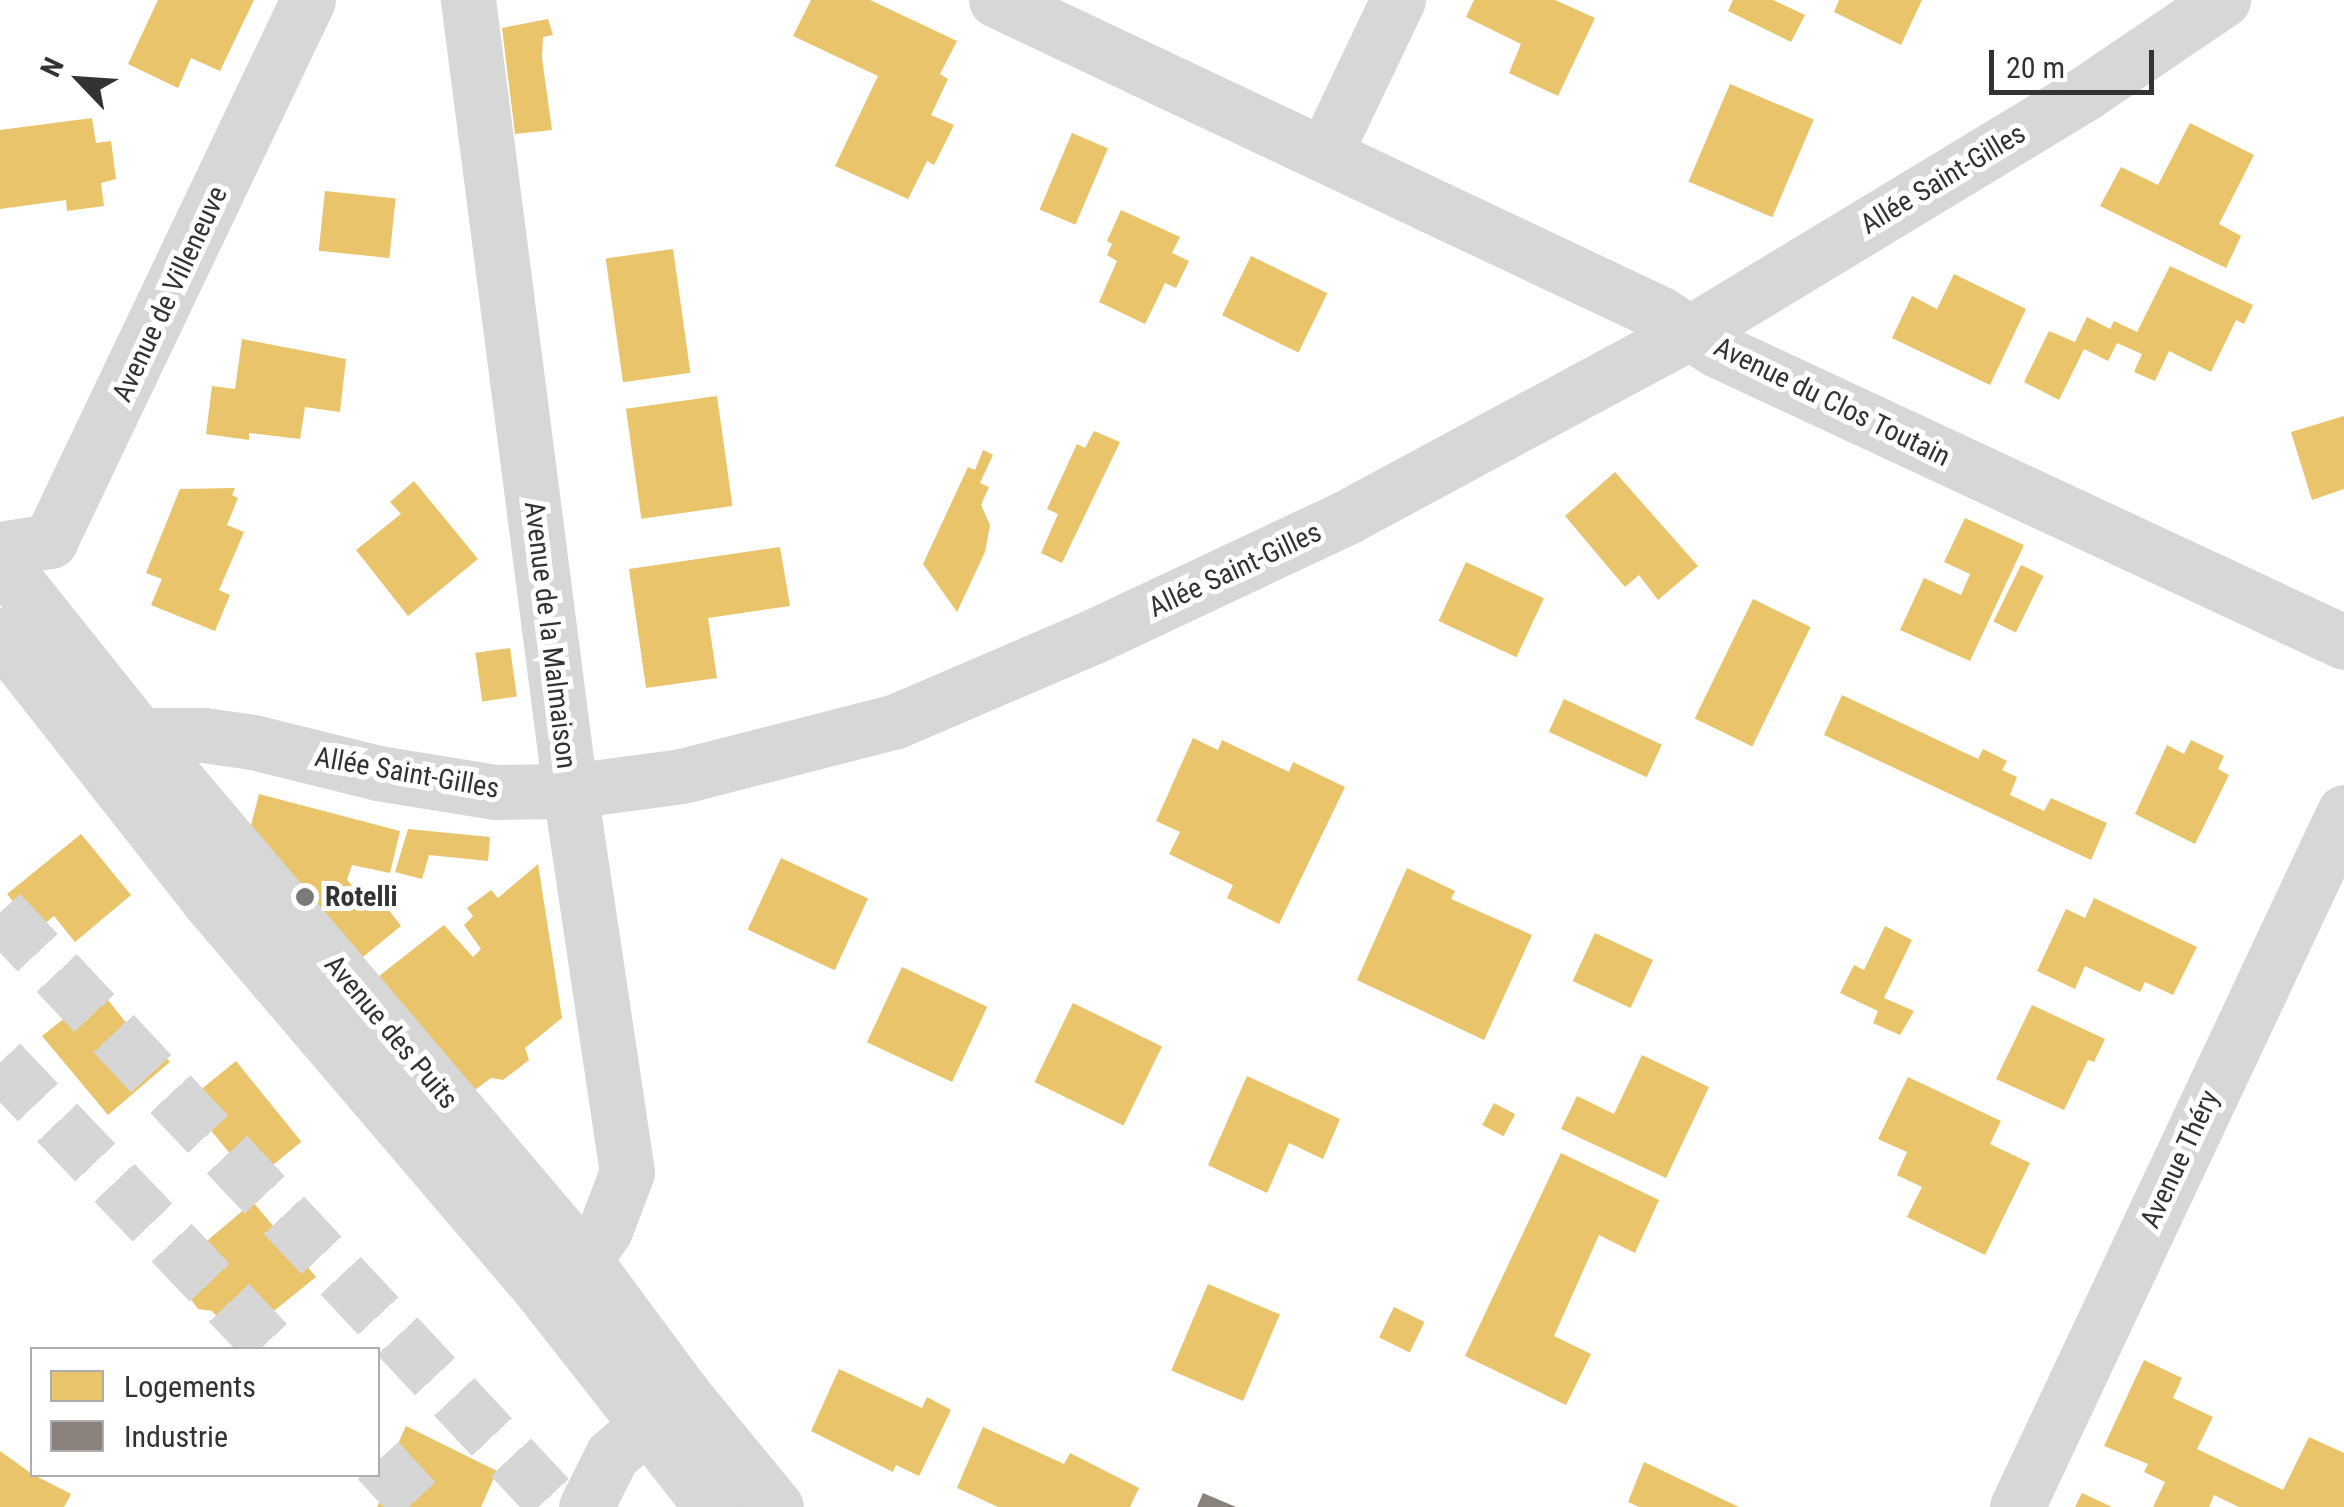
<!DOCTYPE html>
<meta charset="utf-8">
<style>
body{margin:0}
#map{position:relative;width:2344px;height:1507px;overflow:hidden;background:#fff;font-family:"Roboto Condensed",sans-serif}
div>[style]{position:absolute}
.homes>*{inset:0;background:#e9c46a;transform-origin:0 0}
.industry>*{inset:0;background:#8a817c}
.motorway-tunnel>*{height:55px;margin-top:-27.5px;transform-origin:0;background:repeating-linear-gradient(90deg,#d6d6d6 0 55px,transparent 0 83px)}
.minor>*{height:55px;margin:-27.5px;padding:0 27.5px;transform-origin:27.5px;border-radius:27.5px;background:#d7d7d7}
.tertiary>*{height:55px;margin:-27.5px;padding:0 27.5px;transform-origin:27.5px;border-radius:27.5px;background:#d7d7d7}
.dots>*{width:28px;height:28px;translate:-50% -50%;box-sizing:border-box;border:5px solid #fff;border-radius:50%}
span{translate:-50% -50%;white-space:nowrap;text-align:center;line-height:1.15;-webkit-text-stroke:10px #fff;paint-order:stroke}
.street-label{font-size:28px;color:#333}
.poi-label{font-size:28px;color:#333;font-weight:700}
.left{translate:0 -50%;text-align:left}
.legend{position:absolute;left:30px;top:1347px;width:350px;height:130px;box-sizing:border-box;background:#fff;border:2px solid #adadad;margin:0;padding:12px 18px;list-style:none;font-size:30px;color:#333}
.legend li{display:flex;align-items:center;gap:20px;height:50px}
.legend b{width:50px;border:2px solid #adadad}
.north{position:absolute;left:30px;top:30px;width:100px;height:100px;-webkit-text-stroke:8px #fff;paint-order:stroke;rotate:295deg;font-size:28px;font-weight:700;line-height:40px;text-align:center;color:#333}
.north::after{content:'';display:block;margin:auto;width:35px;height:45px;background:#333;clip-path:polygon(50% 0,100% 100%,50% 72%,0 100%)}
.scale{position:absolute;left:1989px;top:50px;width:165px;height:45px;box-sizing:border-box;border:5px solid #333;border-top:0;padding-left:12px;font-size:30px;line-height:35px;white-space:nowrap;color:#333;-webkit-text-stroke:8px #fff;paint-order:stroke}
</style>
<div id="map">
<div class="homes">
<i style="clip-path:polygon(158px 0,254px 0,220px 71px,191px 58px,178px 88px,128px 64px)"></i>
<i style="clip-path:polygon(811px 0,870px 0,957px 41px,940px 74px,948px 79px,931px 115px,954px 125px,934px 165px,927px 161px,908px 199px,835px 166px,878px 76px,793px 36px)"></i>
<i style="clip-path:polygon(1474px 0,1555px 0,1595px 18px,1558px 96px,1509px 73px,1521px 44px,1466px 17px)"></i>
<i style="clip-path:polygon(1733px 0,1773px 0,1805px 15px,1791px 42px,1728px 11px)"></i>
<i style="clip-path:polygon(1839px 0,1922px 0,1901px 45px,1834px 12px)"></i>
<i style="clip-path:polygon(548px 19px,553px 35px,543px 37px,542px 58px,552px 130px,515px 134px,502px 28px)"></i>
<i style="left:1730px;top:84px;width:91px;height:106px;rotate:23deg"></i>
<i style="clip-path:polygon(92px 118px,96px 143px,111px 141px,116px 179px,101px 183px,104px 206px,67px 211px,66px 200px,0 209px,0 130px)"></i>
<i style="clip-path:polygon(2190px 123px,2254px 155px,2219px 224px,2241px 236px,2226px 268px,2100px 206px,2121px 167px,2158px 185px)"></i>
<i style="left:1072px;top:133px;width:39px;height:83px;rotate:23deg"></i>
<i style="left:325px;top:191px;width:71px;height:60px;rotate:6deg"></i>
<i style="clip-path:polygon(1121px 210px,1180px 237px,1172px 253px,1189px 261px,1176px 288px,1165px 283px,1145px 324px,1099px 302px,1117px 261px,1107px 255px,1112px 244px,1107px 241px)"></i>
<i style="left:673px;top:249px;width:125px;height:68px;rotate:82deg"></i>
<i style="left:1251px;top:256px;width:85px;height:66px;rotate:26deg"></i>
<i style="clip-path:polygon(2170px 266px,2253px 305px,2244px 324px,2236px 320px,2211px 372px,2169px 351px,2155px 381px,2134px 372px,2142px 354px,2117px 343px,2108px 361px,2084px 349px,2059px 400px,2024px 382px,2049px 331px,2075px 342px,2087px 317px,2110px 329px,2114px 321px,2137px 332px)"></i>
<i style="clip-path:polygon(1954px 274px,2026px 309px,1990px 385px,1892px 338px,1912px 296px,1937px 309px)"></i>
<i style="clip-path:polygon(242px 339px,346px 359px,340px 412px,305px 407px,300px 439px,249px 433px,249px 440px,206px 434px,212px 386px,235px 389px)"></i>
<i style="left:717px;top:396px;width:111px;height:92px;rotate:82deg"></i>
<i style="clip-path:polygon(2344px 416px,2344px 489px,2312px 500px,2291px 432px)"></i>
<i style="clip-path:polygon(1094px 431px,1120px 442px,1062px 563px,1041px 553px,1058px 514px,1047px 509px,1077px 444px,1085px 448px)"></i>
<i style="clip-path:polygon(983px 450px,993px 455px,980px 483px,989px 487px,981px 505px,990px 525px,985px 552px,957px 612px,923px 564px,968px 467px,975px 470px)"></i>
<i style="clip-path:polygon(1615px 472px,1698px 566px,1658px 600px,1639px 575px,1625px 587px,1565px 516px)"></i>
<i style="clip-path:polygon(414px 481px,478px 559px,408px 616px,356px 550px,401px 514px,390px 502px)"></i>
<i style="clip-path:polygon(235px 488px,232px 495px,238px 498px,227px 525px,244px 532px,219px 590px,230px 595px,215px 631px,151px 605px,162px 579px,146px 573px,180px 489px)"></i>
<i style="clip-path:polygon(1965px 518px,2024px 545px,1970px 661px,1900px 630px,1924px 578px,1961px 595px,1970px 574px,1944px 562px)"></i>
<i style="clip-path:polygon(780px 547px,790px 606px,708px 618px,717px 678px,646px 688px,629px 569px)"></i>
<i style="left:1466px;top:562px;width:86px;height:65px;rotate:25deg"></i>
<i style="left:2021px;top:565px;width:25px;height:63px;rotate:26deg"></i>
<i style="left:1753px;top:599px;width:64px;height:133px;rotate:26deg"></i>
<i style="left:510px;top:648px;width:49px;height:35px;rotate:82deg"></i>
<i style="clip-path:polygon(1842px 695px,1978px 759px,1983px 749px,2007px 761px,2002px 770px,2017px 777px,2010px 795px,2044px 811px,2051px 798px,2107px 823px,2091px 860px,1824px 735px)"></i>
<i style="left:1564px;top:699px;width:108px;height:36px;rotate:25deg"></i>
<i style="clip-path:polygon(1193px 738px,1218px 750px,1222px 740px,1289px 772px,1293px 762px,1345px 787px,1279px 924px,1227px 898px,1233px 885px,1169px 854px,1180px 832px,1156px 821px)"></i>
<i style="clip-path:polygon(2191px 740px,2224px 756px,2218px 769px,2229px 775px,2195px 844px,2135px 814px,2167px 745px,2184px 754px)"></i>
<i style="clip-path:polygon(259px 794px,400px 831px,390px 873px,352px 865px,347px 880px,362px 895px,372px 888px,401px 926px,358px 961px,250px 829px)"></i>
<i style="clip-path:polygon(408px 829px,490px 837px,488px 861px,429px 855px,422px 879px,395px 872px)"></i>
<i style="clip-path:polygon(81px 834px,131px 895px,75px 942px,54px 916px,37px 930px,7px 894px)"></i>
<i style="left:781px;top:858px;width:96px;height:79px;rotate:25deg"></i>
<i style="clip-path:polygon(538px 864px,562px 1018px,525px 1048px,529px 1060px,503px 1080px,491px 1078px,468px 1095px,374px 980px,444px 925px,473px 957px,481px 949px,464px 925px,473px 916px,467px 908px,491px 890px,498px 898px)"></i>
<i style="clip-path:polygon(1407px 868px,1455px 891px,1451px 899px,1532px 935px,1484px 1040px,1357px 980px)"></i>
<i style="clip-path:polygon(2094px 898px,2197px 947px,2173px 995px,2145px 982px,2140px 992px,2085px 966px,2075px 989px,2037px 971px,2066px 909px,2085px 918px)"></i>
<i style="clip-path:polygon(1885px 926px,1912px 940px,1884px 998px,1914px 1011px,1900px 1035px,1873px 1023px,1878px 1011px,1840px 993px,1854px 965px,1864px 970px)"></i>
<i style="left:1595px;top:933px;width:64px;height:53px;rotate:25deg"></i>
<i style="left:902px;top:967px;width:94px;height:83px;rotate:25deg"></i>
<i style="clip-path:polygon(100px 990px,136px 1035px,142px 1029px,170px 1062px,108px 1115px,42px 1036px)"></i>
<i style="left:1073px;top:1003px;width:99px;height:88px;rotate:26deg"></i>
<i style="clip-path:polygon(2032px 1005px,2105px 1039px,2094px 1062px,2088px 1060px,2064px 1110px,1996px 1079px)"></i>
<i style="clip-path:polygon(1642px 1055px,1709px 1087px,1666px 1178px,1561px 1129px,1577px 1096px,1614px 1114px)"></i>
<i style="left:236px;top:1061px;width:104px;height:63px;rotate:51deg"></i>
<i style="clip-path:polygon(1247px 1076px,1340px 1119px,1323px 1159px,1289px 1143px,1267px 1193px,1208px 1165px)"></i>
<i style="clip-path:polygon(1908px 1077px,2001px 1121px,1990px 1144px,2030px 1163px,1985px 1255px,1907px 1217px,1922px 1187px,1897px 1175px,1907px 1152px,1878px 1139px)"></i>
<i style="left:1494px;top:1103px;width:24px;height:25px;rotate:28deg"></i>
<i style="clip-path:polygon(1561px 1153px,1659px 1200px,1635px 1253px,1599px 1235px,1554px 1336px,1591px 1354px,1566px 1405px,1465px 1356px)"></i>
<i style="clip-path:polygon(253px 1202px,316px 1277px,238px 1340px,212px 1311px,198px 1309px,186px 1293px,190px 1282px,208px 1266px,195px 1251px)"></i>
<i style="left:1208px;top:1284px;width:78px;height:94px;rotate:23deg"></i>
<i style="left:1394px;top:1307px;width:34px;height:34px;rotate:26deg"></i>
<i style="clip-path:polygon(2144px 1360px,2182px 1378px,2173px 1398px,2213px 1417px,2197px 1449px,2283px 1490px,2309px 1437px,2344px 1453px,2344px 1507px,2239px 1507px,2214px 1495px,2209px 1507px,2153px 1507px,2165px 1482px,2144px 1472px,2148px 1464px,2104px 1446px)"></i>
<i style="clip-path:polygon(839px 1369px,922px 1408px,927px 1397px,951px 1410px,919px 1476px,896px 1465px,893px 1472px,811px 1431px)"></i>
<i style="clip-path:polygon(406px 1426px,497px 1471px,481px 1507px,377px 1507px,398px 1465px,390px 1461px)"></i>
<i style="clip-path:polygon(983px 1427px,1064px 1464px,1070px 1453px,1139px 1488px,1130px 1507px,998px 1507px,957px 1488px)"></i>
<i style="clip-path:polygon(0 1451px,32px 1474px,71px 1494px,64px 1507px,0 1507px)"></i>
<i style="clip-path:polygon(1644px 1462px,1739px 1507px,1639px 1507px,1628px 1502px)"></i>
<i style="clip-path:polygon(2082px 1493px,2112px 1507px,2075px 1507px)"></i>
</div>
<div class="industry">
<i style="clip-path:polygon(1203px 1493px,1236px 1507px,1197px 1507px)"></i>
</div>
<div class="motorway-tunnel">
<i style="left:0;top:912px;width:816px;rotate:46.84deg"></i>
<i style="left:0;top:1062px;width:398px;rotate:46.4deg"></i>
<i style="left:378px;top:1460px;width:64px;rotate:47.5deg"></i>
</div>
<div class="minor">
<i style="left:468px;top:0;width:798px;rotate:82.65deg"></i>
<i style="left:570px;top:791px;width:385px;rotate:81.5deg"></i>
<i style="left:627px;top:1172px;width:62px;rotate:110.8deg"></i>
<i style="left:605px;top:1230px;width:37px;rotate:125deg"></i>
<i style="left:996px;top:0;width:733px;rotate:25.27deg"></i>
<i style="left:1659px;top:313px;width:69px;rotate:32.5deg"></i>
<i style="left:1717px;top:350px;width:692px;rotate:24.97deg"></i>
<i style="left:1324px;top:155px;width:172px;rotate:-64.5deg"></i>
<i style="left:0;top:549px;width:51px;rotate:-9.1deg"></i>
<i style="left:50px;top:541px;width:599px;rotate:-64.5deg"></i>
<i style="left:139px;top:735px;width:65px"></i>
<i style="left:204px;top:735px;width:49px;rotate:8.1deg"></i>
<i style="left:253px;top:742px;width:129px;rotate:13.9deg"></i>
<i style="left:378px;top:773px;width:119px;rotate:9.2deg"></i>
<i style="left:495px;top:792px;width:75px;rotate:-0.8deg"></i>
<i style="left:570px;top:791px;width:113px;rotate:-7.6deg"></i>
<i style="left:682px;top:776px;width:221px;rotate:-14.4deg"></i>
<i style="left:896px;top:721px;width:213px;rotate:-23.2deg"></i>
<i style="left:1092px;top:637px;width:280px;rotate:-25.2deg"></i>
<i style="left:1345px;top:518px;width:393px;rotate:-28.3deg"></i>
<i style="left:1691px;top:332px;width:459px;rotate:-31.2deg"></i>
<i style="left:2084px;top:94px;width:168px;rotate:-34.1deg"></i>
<i style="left:586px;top:1507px;width:58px;rotate:-63.4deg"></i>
<i style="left:612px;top:1455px;width:94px;rotate:-40.7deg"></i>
<i style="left:2017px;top:1507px;width:768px;rotate:-64.8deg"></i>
</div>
<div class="tertiary">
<i style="left:0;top:561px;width:223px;rotate:51.4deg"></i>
<i style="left:139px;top:735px;width:688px;rotate:49.71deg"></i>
<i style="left:584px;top:1260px;width:167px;rotate:53.5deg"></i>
<i style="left:683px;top:1394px;width:146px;rotate:50.5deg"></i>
<i style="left:0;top:635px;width:338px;rotate:51.8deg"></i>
<i style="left:209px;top:901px;width:505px;rotate:49.5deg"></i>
<i style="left:537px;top:1285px;width:283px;rotate:51.8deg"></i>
</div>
<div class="dots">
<i style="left:305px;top:897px;background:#7a7a7a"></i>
</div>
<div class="street-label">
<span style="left:1943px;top:179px;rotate:-31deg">Allée Saint-Gilles</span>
<span style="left:170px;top:294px;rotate:-65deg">Avenue de Villeneuve</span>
<span style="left:1832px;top:402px;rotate:26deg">Avenue du Clos Toutain</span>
<span style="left:1235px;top:570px;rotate:-25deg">Allée Saint-Gilles</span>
<span style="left:550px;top:635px;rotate:83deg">Avenue de la Malmaison</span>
<span style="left:407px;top:773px;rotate:10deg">Allée Saint-Gilles</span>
<span style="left:391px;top:1032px;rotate:50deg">Avenue des Puits</span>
<span style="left:2180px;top:1159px;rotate:-65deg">Avenue Théry</span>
</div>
<div class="poi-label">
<span class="left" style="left:325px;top:897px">Rotelli</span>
</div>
<ul class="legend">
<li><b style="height:28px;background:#e9c46a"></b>Logements</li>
<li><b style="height:28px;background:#8a817c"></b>Industrie</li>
</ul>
<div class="north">N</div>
<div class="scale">20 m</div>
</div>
